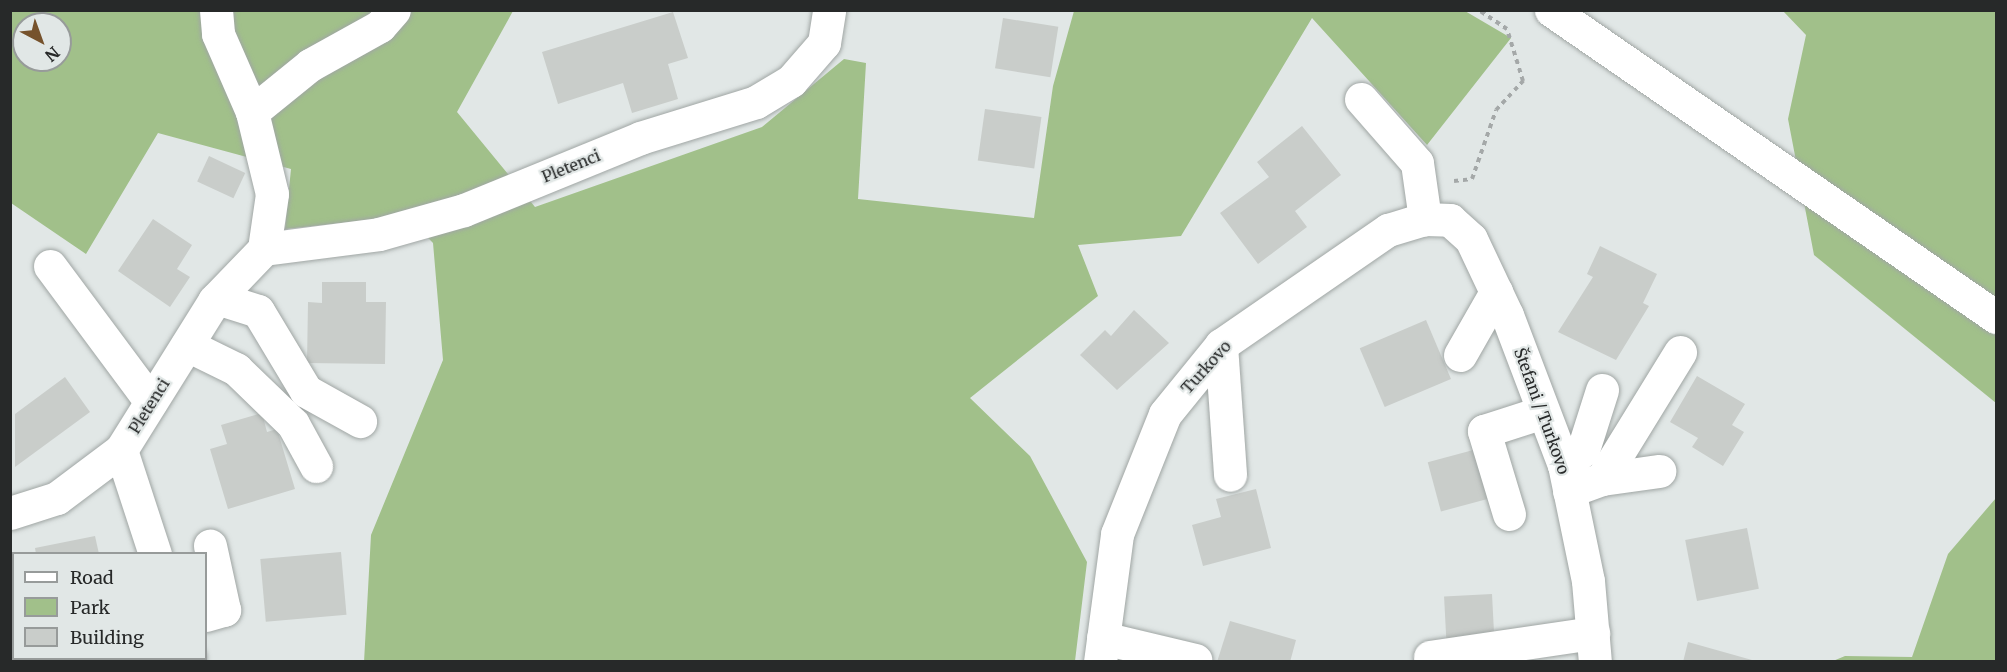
<!DOCTYPE html>
<meta charset="utf-8">
<style>
body{margin:0}
#map{position:relative;width:2007px;height:672px;overflow:hidden;background:#e1e7e6;font-family:Merriweather,serif}
div>[style]{position:absolute}
.green>*{inset:0;background:#a1c08a}
.building>*{inset:0;background:#c9cdca;transform-origin:0 0}
.path>*{height:4px;margin-top:-2px;transform-origin:0;background:repeating-linear-gradient(90deg,#a4a8a8 0 4.5px,transparent 0 9px)}
.roads{filter:drop-shadow(0 0 2px #a0a6a4) drop-shadow(0 0 2px #a0a6a4)}
.minor>*{height:33px;margin:-16.5px;padding:0 16.5px;transform-origin:16.5px;border-radius:16.5px;background:#fff}
.major>*{height:33px;margin:-16.5px;padding:0 16.5px;transform-origin:16.5px;border-radius:16.5px;background:#fff}
span{translate:-50% -50%;white-space:nowrap;text-align:center;line-height:1.15;-webkit-text-stroke:4.5px #e1e7e6;paint-order:stroke}
.street-label{font-size:16px;color:#272929}
.frame{position:absolute;inset:0;border:12px solid #272929;pointer-events:none}
.legend{position:absolute;left:12px;top:552px;width:195px;height:108px;box-sizing:border-box;background:#e1e7e6;border:2px solid #979b9a;margin:0;padding:8px 10px;list-style:none;font-size:18px;color:#272929}
.legend li{display:flex;align-items:center;gap:12px;height:30px}
.legend b{width:30px;border:2px solid #979b9a}
.north{position:absolute;left:12px;top:12px;width:60px;height:60px;box-sizing:border-box;background:#e1e7e6;border:2px solid #979b9a;border-radius:50%;rotate:139deg;font-size:16px;font-weight:700;line-height:24px;text-align:center;color:#272929}
.north::after{content:'';display:block;margin:auto;width:21px;height:27px;background:#76522c;clip-path:polygon(50% 0,100% 100%,50% 72%,0 100%)}
</style>
<div id="map">
<div class="green">
<i style="clip-path:polygon(evenodd,10px 11px,513px 11px,457px 112px,535px 207px,762px 127px,844px 59px,866px 63px,858px 199px,1034px 218px,1053px 86px,1074px 11px,1465px 11px,1511px 38px,1427px 145px,1312px 18px,1181px 236px,1078px 245px,1098px 296px,970px 398px,1030px 456px,1087px 562px,1075px 661px,364px 662px,371px 535px,443px 360px,433px 243px,407px 216px,285px 229px,291px 169px,158px 133px,86px 254px,11px 203px,10px 11px,24px 24px,60px 24px,60px 60px,24px 60px,24px 24px)"></i>
<i style="clip-path:polygon(1783px 11px,1996px 11px,1996px 403px,1814px 255px,1788px 119px,1806px 35px)"></i>
<i style="clip-path:polygon(1996px 498px,1996px 661px,1833px 661px,1845px 656px,1912px 657px,1948px 554px)"></i>
</div>
<div class="building">
<i style="clip-path:polygon(673px 12px,688px 58px,668px 64px,678px 99px,632px 113px,623px 83px,558px 104px,542px 52px)"></i>
<i style="left:1003px;top:18px;width:56px;height:51px;rotate:9deg"></i>
<i style="left:985px;top:109px;width:57px;height:52px;rotate:8deg"></i>
<i style="clip-path:polygon(1302px 126px,1341px 175px,1295px 211px,1307px 227px,1258px 264px,1220px 213px,1269px 177px,1257px 162px)"></i>
<i style="left:209px;top:156px;width:40px;height:28px;rotate:25deg"></i>
<i style="clip-path:polygon(153px 219px,192px 245px,177px 269px,190px 277px,170px 307px,118px 271px)"></i>
<i style="clip-path:polygon(1600px 246px,1657px 274px,1643px 303px,1649px 306px,1616px 360px,1558px 332px,1593px 277px,1587px 274px)"></i>
<i style="clip-path:polygon(322px 282px,366px 282px,366px 302px,386px 302px,385px 364px,307px 363px,308px 302px,322px 303px)"></i>
<i style="clip-path:polygon(1134px 310px,1169px 343px,1117px 390px,1080px 355px,1105px 330px,1111px 336px)"></i>
<i style="left:1426px;top:320px;width:64px;height:72px;rotate:67deg"></i>
<i style="clip-path:polygon(1697px 376px,1745px 404px,1732px 425px,1744px 432px,1723px 466px,1692px 447px,1698px 438px,1670px 422px)"></i>
<i style="clip-path:polygon(65px 377px,90px 412px,15px 467px,15px 414px)"></i>
<i style="clip-path:polygon(262px 413px,267px 432px,277px 429px,295px 489px,228px 509px,210px 449px,227px 444px,221px 425px)"></i>
<i style="left:1477px;top:449px;width:51px;height:51px;rotate:75deg"></i>
<i style="clip-path:polygon(1256px 489px,1271px 548px,1203px 566px,1192px 525px,1221px 517px,1216px 499px)"></i>
<i style="left:1747px;top:528px;width:62px;height:63px;rotate:79deg"></i>
<i style="clip-path:polygon(95px 536px,99px 554px,36px 554px,35px 548px)"></i>
<i style="left:341px;top:552px;width:63px;height:81px;rotate:85deg"></i>
<i style="left:1492px;top:594px;width:45px;height:48px;rotate:87deg"></i>
<i style="clip-path:polygon(1230px 621px,1296px 640px,1290px 662px,1217px 662px)"></i>
<i style="clip-path:polygon(1688px 642px,1752px 660px,1752px 662px,1683px 662px)"></i>
<i style="left:66px;top:658px;width:55px;height:4px"></i>
</div>
<div class="path">
<i style="left:1454px;top:181px;width:18px;rotate:-6deg"></i>
<i style="left:1472px;top:179px;width:73px;rotate:-70.8deg"></i>
<i style="left:1496px;top:110px;width:40px;rotate:-47deg"></i>
<i style="left:1523px;top:81px;width:54px;rotate:-107.1deg"></i>
<i style="left:1507px;top:29px;width:34px;rotate:-146deg"></i>
</div>
<div class="roads">
<div class="minor">
<i style="left:216px;top:10px;width:24px;rotate:85deg"></i>
<i style="left:218px;top:34px;width:85px;rotate:66.4deg"></i>
<i style="left:252px;top:112px;width:84px;rotate:76.3deg"></i>
<i style="left:272px;top:194px;width:56px;rotate:98.3deg"></i>
<i style="left:1361px;top:99px;width:85px;rotate:48.8deg"></i>
<i style="left:1417px;top:163px;width:57px;rotate:81.9deg"></i>
<i style="left:252px;top:112px;width:75px;rotate:-39deg"></i>
<i style="left:310px;top:65px;width:80px;rotate:-29.1deg"></i>
<i style="left:380px;top:26px;width:21px;rotate:-49deg"></i>
<i style="left:50px;top:266px;width:169px;rotate:53.4deg"></i>
<i style="left:217px;top:298px;width:43px;rotate:17.6deg"></i>
<i style="left:258px;top:311px;width:93px;rotate:59deg"></i>
<i style="left:306px;top:391px;width:62px;rotate:29.1deg"></i>
<i style="left:187px;top:345px;width:55px;rotate:26.1deg"></i>
<i style="left:236px;top:369px;width:79px;rotate:44deg"></i>
<i style="left:293px;top:424px;width:48px;rotate:61.3deg"></i>
<i style="left:1221px;top:345px;width:130px;rotate:86deg"></i>
<i style="left:1460px;top:355px;width:73px;rotate:-60.3deg"></i>
<i style="left:121px;top:450px;width:109px;rotate:71.9deg"></i>
<i style="left:1564px;top:465px;width:24px;rotate:-38deg"></i>
<i style="left:1583px;top:450px;width:63px;rotate:-72.4deg"></i>
<i style="left:1602px;top:479px;width:58px;rotate:-8deg"></i>
<i style="left:1569px;top:491px;width:35px;rotate:-20deg"></i>
<i style="left:1602px;top:479px;width:149px;rotate:-58.4deg"></i>
<i style="left:10px;top:513px;width:49px;rotate:-17.7deg"></i>
<i style="left:57px;top:498px;width:80px;rotate:-36.9deg"></i>
<i style="left:121px;top:450px;width:176px;rotate:-58deg"></i>
<i style="left:214px;top:301px;width:72px;rotate:-46.1deg"></i>
<i style="left:264px;top:249px;width:116px;rotate:-7.4deg"></i>
<i style="left:379px;top:234px;width:88px;rotate:-15.8deg"></i>
<i style="left:464px;top:210px;width:190px;rotate:-22.2deg"></i>
<i style="left:640px;top:138px;width:121px;rotate:-17.2deg"></i>
<i style="left:756px;top:102px;width:41px;rotate:-31deg"></i>
<i style="left:791px;top:81px;width:50px;rotate:-49deg"></i>
<i style="left:824px;top:43px;width:33px;rotate:-81deg"></i>
<i style="left:1509px;top:514px;width:87px;rotate:-106.8deg"></i>
<i style="left:1484px;top:431px;width:62px;rotate:-17.9deg"></i>
<i style="left:206px;top:615px;width:19px;rotate:-16deg"></i>
<i style="left:224px;top:610px;width:66px;rotate:-102.3deg"></i>
<i style="left:1103px;top:638px;width:95px;rotate:13.4deg"></i>
<i style="left:1430px;top:657px;width:165px;rotate:-8.4deg"></i>
<i style="left:189px;top:658px;width:4px;rotate:90deg"></i>
<i style="left:1100px;top:662px;width:129px;rotate:-82.4deg"></i>
<i style="left:1117px;top:534px;width:129px;rotate:-68.2deg"></i>
<i style="left:1165px;top:414px;width:89px;rotate:-50.9deg"></i>
<i style="left:1221px;top:345px;width:203px;rotate:-34.6deg"></i>
<i style="left:1388px;top:230px;width:39px;rotate:-17deg"></i>
<i style="left:1425px;top:219px;width:25px;rotate:2deg"></i>
<i style="left:1450px;top:220px;width:28px;rotate:42deg"></i>
<i style="left:1471px;top:239px;width:84px;rotate:64.7deg"></i>
<i style="left:1507px;top:315px;width:160px;rotate:69.2deg"></i>
<i style="left:1564px;top:465px;width:118px;rotate:78.3deg"></i>
<i style="left:1588px;top:581px;width:81px;rotate:85.1deg"></i>
</div>
<div class="major">
<i style="left:1551px;top:10px;width:541px;rotate:34.6deg"></i>
</div>
</div>
<div class="street-label">
<span style="left:571px;top:166px;rotate:-22deg">Pletenci</span>
<span style="left:1206px;top:367px;rotate:-48deg">Turkovo</span>
<span style="left:149px;top:406px;rotate:-58deg">Pletenci</span>
<span style="left:1542px;top:411px;rotate:70deg">Štefani / Turkovo</span>
</div>
<div class="frame"></div>
<ul class="legend">
<li><b style="height:8px;background:#fff"></b>Road</li>
<li><b style="height:16px;background:#a1c08a"></b>Park</li>
<li><b style="height:16px;background:#c9cdca"></b>Building</li>
</ul>
<div class="north">N</div>
</div>
